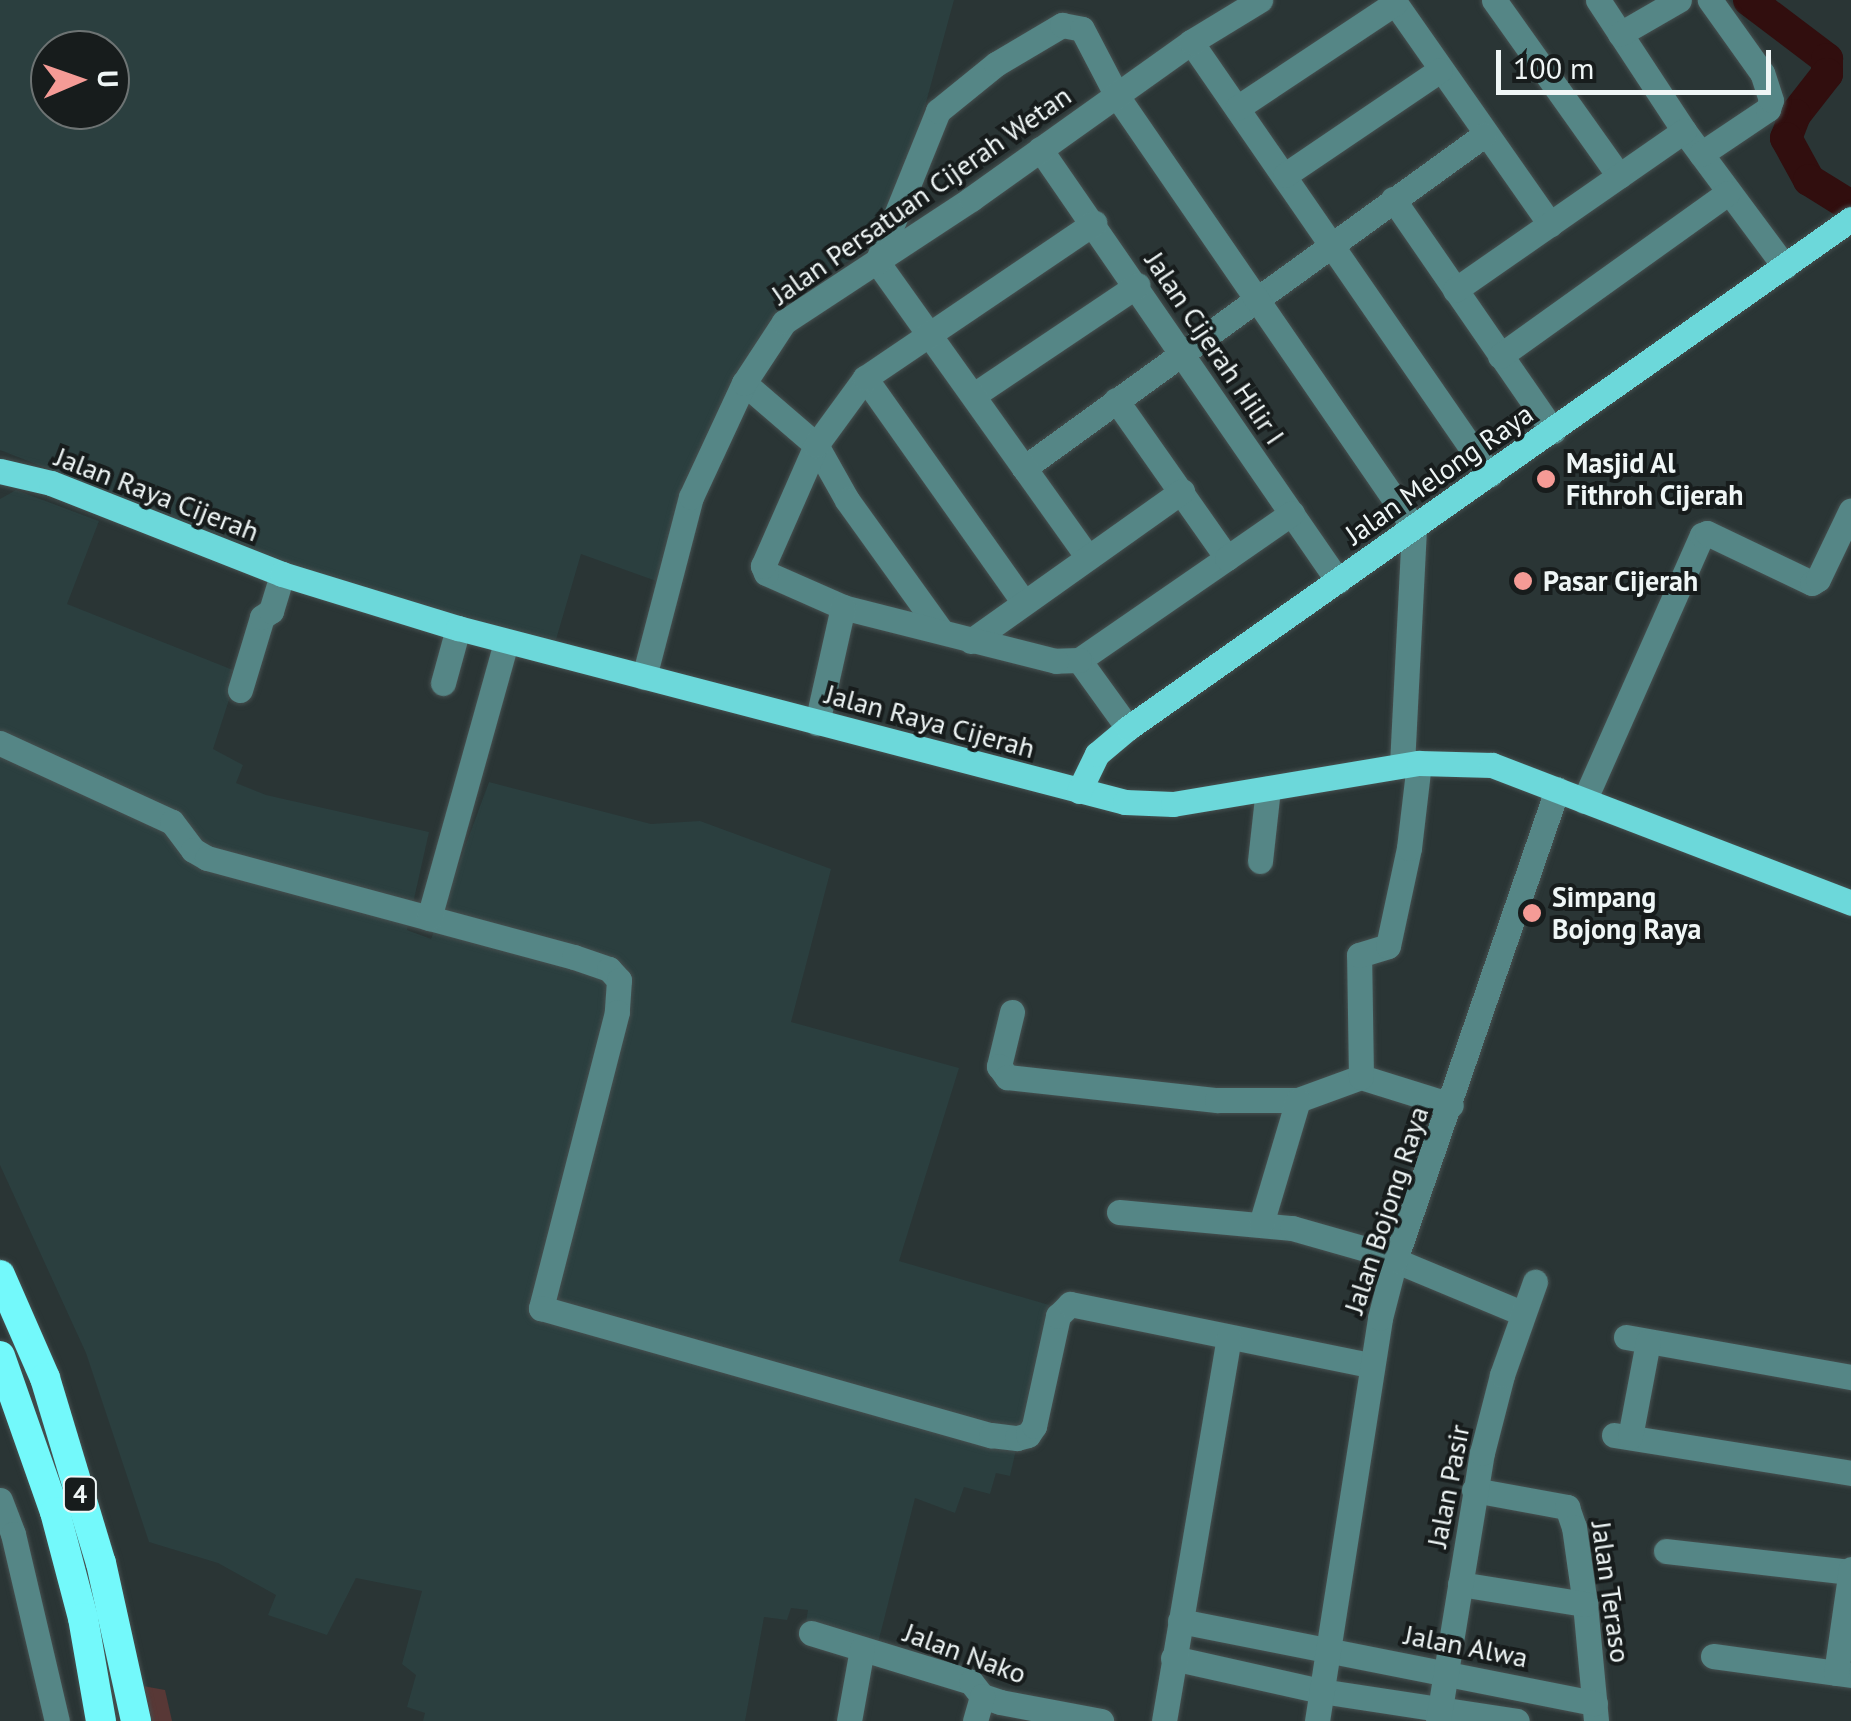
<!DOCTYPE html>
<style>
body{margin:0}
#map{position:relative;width:1851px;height:1721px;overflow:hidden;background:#2a3535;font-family:"PT Sans",sans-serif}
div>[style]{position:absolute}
.built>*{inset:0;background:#2b3f3f}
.green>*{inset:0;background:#583836}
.river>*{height:32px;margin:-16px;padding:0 16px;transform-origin:16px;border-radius:16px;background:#310e0e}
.roads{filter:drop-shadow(0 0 2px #465050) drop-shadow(0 0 2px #465050)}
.minor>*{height:25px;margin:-12.5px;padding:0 12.5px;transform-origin:12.5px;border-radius:12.5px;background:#558686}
.major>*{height:25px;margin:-12.5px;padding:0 12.5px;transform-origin:12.5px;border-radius:12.5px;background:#6cd8da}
.highway>*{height:30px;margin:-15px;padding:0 15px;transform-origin:15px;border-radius:15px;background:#73f9fb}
.dots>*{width:28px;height:28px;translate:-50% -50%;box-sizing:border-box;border:5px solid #171c1c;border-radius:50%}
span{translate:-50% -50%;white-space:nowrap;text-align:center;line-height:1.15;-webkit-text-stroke:8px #171c1c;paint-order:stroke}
.shield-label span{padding:2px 8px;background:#171c1c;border:2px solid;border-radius:8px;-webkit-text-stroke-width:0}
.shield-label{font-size:25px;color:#eff6f6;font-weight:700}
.street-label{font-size:28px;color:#eff6f6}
.poi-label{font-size:28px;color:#eff6f6;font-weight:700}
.left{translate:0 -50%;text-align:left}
.north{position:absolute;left:30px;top:30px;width:100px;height:100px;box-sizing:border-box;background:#171c1c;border:2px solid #6d7373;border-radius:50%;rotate:88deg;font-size:28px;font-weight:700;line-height:40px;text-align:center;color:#eff6f6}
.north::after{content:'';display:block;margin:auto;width:35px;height:45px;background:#f59b96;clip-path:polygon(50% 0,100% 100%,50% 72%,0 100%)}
.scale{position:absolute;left:1496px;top:50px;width:275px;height:45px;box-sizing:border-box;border:5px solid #eff6f6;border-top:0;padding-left:12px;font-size:30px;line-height:35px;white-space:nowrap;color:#eff6f6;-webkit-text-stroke:8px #171c1c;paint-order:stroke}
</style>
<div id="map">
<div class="built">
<i style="clip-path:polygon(evenodd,0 0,954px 0,913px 150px,872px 250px,803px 283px,772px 317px,704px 442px,659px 582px,581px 554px,555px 643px,373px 596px,0 450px,0 0,50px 50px,110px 50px,110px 110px,50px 110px,50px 50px)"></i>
<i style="clip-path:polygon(16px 490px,99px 521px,67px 604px,238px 672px,213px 749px,243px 765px,236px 783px,266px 795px,429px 832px,407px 930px,431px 939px,489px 782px,651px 824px,700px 821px,831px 869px,791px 1022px,959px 1068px,899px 1261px,1049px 1305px,1010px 1476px,996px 1473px,990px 1494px,964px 1487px,955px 1513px,915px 1498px,878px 1643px,806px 1622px,808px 1610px,791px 1608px,787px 1620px,764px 1617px,745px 1721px,423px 1721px,425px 1713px,407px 1707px,416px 1675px,402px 1664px,422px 1591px,356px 1578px,327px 1635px,268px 1615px,276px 1595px,218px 1563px,149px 1542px,86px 1353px,0 1165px,0 499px)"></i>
</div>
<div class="green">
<i style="clip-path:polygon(143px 1686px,165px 1690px,172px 1721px,147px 1721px)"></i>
</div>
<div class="river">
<i style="left:1749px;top:0;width:98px;rotate:37.1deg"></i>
<i style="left:1827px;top:59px;width:15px;rotate:90deg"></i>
<i style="left:1827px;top:74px;width:52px;rotate:128deg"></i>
<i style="left:1795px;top:115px;width:25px;rotate:111deg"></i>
<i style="left:1786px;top:138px;width:48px;rotate:61.3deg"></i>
<i style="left:1809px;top:180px;width:49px;rotate:31.8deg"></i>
</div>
<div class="roads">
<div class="minor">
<i style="left:1393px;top:0;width:274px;rotate:55deg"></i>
<i style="left:1494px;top:0;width:216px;rotate:54.6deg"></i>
<i style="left:1598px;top:0;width:157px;rotate:56.7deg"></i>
<i style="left:1684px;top:131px;width:169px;rotate:53.4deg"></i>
<i style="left:1620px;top:34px;width:68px;rotate:-30deg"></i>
<i style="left:1191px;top:42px;width:526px;rotate:55.37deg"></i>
<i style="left:1237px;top:108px;width:190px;rotate:-33.6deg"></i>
<i style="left:1040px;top:149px;width:525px;rotate:55.4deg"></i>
<i style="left:1701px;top:154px;width:81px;rotate:-33.9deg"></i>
<i style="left:1768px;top:109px;width:9px;rotate:-72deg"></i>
<i style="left:1771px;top:100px;width:28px;rotate:-108deg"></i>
<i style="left:1762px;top:73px;width:90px;rotate:-125.5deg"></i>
<i style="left:1285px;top:175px;width:187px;rotate:-34.1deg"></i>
<i style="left:1393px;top:199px;width:282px;rotate:55.4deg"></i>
<i style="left:1455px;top:290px;width:279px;rotate:-34.8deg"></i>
<i style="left:1500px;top:356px;width:280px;rotate:-35.6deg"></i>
<i style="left:865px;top:378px;width:272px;rotate:54.7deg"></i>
<i style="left:744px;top:383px;width:95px;rotate:40.7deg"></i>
<i style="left:816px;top:445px;width:63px;rotate:60.6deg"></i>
<i style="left:847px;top:500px;width:161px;rotate:54.3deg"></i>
<i style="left:974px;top:395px;width:197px;rotate:-33.9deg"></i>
<i style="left:1116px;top:400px;width:193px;rotate:54.9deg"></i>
<i style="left:1227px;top:558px;width:180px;rotate:145.4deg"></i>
<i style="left:1079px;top:660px;width:84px;rotate:54.2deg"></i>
<i style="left:1024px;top:468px;width:568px;rotate:-35.9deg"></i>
<i style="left:1087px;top:556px;width:361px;rotate:-125.5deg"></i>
<i style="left:877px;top:262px;width:163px;rotate:-68deg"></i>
<i style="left:938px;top:111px;width:75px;rotate:-39deg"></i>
<i style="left:996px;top:64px;width:77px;rotate:-30.6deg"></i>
<i style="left:1062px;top:25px;width:20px;rotate:11deg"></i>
<i style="left:1082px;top:29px;width:76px;rotate:62.4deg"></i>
<i style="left:1117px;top:96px;width:524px;rotate:55.49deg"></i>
<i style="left:1414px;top:528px;width:237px;rotate:92.9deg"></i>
<i style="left:1227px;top:558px;width:79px;rotate:-34.7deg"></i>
<i style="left:971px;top:641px;width:259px;rotate:-35.4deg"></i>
<i style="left:1079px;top:660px;width:23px;rotate:178deg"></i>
<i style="left:1056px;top:661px;width:220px;rotate:-165.8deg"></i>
<i style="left:843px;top:607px;width:84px;rotate:-156.2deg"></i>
<i style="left:766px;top:573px;width:8px;rotate:-113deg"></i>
<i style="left:763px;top:566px;width:132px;rotate:-66.3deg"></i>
<i style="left:816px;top:445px;width:83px;rotate:-53.8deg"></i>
<i style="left:865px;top:378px;width:277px;rotate:-34.1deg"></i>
<i style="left:644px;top:677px;width:186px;rotate:-75.4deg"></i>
<i style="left:691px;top:497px;width:126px;rotate:-65.1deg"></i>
<i style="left:744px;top:383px;width:73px;rotate:-56.7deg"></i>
<i style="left:784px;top:322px;width:224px;rotate:-33.3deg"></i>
<i style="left:971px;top:199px;width:270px;rotate:-35.5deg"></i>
<i style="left:1191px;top:42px;width:81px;rotate:-31.3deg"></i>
<i style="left:443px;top:683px;width:57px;rotate:-74.7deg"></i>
<i style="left:240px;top:690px;width:76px;rotate:-73.2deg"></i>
<i style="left:262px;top:617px;width:11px;rotate:-34deg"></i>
<i style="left:271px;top:611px;width:39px;rotate:-73deg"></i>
<i style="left:817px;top:723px;width:119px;rotate:-77.4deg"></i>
<i style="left:0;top:743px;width:189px;rotate:24.7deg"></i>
<i style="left:172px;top:822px;width:35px;rotate:53deg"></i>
<i style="left:193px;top:850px;width:16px;rotate:30deg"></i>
<i style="left:207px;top:858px;width:380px;rotate:15.1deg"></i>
<i style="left:574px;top:957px;width:37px;rotate:19deg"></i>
<i style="left:609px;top:969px;width:15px;rotate:48deg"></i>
<i style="left:619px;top:980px;width:32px;rotate:94deg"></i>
<i style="left:617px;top:1012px;width:306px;rotate:104.4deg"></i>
<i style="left:541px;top:1308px;width:468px;rotate:15.8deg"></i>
<i style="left:991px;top:1435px;width:26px;rotate:7deg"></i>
<i style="left:1017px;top:1438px;width:11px;rotate:-15deg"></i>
<i style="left:1028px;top:1435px;width:11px;rotate:-56deg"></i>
<i style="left:1034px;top:1426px;width:113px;rotate:-77.7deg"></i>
<i style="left:1058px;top:1316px;width:17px;rotate:-45deg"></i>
<i style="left:1070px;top:1304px;width:307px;rotate:11.5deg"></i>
<i style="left:1584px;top:801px;width:291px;rotate:-66.1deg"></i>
<i style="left:1702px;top:535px;width:5px;rotate:-22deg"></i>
<i style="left:1707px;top:533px;width:116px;rotate:25.5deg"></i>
<i style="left:1812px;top:583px;width:7px;rotate:-34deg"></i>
<i style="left:1818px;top:579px;width:76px;rotate:-64.4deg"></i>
<i style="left:1260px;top:861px;width:73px;rotate:-83.7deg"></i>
<i style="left:429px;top:918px;width:287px;rotate:-74.4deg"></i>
<i style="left:1012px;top:1012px;width:56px;rotate:103.5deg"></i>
<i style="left:999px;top:1066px;width:14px;rotate:54deg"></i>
<i style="left:1007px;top:1077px;width:211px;rotate:6.3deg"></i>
<i style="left:1217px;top:1100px;width:81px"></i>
<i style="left:1298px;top:1100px;width:67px;rotate:-20.1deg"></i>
<i style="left:1361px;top:1077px;width:94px;rotate:17.3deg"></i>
<i style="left:1361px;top:1077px;width:122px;rotate:-90.9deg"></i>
<i style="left:1359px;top:955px;width:30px;rotate:-17deg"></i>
<i style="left:1388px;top:946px;width:100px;rotate:-77.9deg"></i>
<i style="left:1409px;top:848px;width:86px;rotate:-83.3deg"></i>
<i style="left:1119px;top:1212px;width:174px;rotate:5.3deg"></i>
<i style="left:1292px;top:1228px;width:84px;rotate:15.9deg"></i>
<i style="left:1373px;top:1251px;width:161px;rotate:22.6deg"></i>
<i style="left:1261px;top:1224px;width:129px;rotate:-73.4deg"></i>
<i style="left:1626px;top:1337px;width:229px;rotate:10.1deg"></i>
<i style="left:1614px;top:1435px;width:240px;rotate:9.1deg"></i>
<i style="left:1630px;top:1437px;width:97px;rotate:-79.3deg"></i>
<i style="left:1474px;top:1490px;width:95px;rotate:10.4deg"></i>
<i style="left:1567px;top:1507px;width:21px;rotate:71deg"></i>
<i style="left:1574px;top:1527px;width:78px;rotate:81.9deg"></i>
<i style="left:1585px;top:1604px;width:118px;rotate:84.6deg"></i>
<i style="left:0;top:1500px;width:36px;rotate:69deg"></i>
<i style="left:13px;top:1534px;width:192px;rotate:76.8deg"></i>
<i style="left:1666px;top:1551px;width:186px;rotate:6.5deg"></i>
<i style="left:1460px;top:1584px;width:127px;rotate:9.1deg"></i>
<i style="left:1180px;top:1621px;width:423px;rotate:11.2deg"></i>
<i style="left:811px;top:1633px;width:167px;rotate:17deg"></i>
<i style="left:971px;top:1682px;width:18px;rotate:52deg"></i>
<i style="left:982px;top:1696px;width:19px;rotate:18deg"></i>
<i style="left:1000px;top:1702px;width:103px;rotate:10.7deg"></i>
<i style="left:1713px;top:1656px;width:139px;rotate:7.8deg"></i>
<i style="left:1173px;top:1658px;width:152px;rotate:12.6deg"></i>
<i style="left:1321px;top:1691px;width:198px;rotate:8.7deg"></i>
<i style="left:1836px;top:1673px;width:105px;rotate:-81.8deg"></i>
<i style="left:849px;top:1721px;width:73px;rotate:-79.8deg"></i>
<i style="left:975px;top:1721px;width:26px;rotate:-74deg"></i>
<i style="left:1164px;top:1721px;width:389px;rotate:-80.4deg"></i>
<i style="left:1317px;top:1721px;width:408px;rotate:-81.1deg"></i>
<i style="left:1380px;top:1318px;width:60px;rotate:-75.5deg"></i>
<i style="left:1395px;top:1260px;width:498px;rotate:-71deg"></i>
<i style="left:1438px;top:1721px;width:272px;rotate:-80.7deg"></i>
<i style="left:1482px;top:1453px;width:81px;rotate:-75.6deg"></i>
<i style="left:1502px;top:1375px;width:99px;rotate:-70.5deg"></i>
</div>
<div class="major">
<i style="left:0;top:471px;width:52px;rotate:13.2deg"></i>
<i style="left:51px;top:483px;width:248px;rotate:21.5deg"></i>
<i style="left:282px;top:574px;width:184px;rotate:17.1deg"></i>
<i style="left:458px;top:628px;width:689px;rotate:14.62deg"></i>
<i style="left:1125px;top:802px;width:48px;rotate:2.4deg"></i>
<i style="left:1173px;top:804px;width:249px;rotate:-9.5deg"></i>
<i style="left:1419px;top:763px;width:73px;rotate:1.6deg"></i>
<i style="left:1492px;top:765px;width:385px;rotate:21deg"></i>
<i style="left:1079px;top:791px;width:41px;rotate:-64.1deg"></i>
<i style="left:1097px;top:754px;width:40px;rotate:-40deg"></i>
<i style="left:1128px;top:728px;width:884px;rotate:-35.15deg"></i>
</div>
<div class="highway">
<i style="left:0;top:1275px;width:112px;rotate:66.4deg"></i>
<i style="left:45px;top:1378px;width:193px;rotate:73.2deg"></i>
<i style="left:101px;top:1563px;width:162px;rotate:77.5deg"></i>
<i style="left:0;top:1356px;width:165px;rotate:70.6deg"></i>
<i style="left:55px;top:1512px;width:110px;rotate:75.2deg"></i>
<i style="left:83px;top:1618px;width:105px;rotate:80.1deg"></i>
</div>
</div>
<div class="dots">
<i style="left:1546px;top:479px;background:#f59b96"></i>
<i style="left:1523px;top:581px;background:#f59b96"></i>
<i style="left:1532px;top:913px;background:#f59b96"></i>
</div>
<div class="shield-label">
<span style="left:80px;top:1494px">4</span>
</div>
<div class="street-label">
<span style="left:921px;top:195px;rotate:-35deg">Jalan Persatuan Cijerah Wetan</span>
<span style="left:1215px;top:348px;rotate:56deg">Jalan Cijerah Hilir I</span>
<span style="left:1439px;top:474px;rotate:-35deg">Jalan Melong Raya</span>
<span style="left:157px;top:494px;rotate:21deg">Jalan Raya Cijerah</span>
<span style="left:930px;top:721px;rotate:15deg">Jalan Raya Cijerah</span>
<span style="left:1386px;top:1210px;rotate:-72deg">Jalan Bojong Raya</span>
<span style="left:1448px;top:1486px;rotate:-79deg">Jalan Pasir</span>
<span style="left:1611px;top:1592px;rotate:82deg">Jalan Teraso</span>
<span style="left:1466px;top:1646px;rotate:11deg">Jalan Alwa</span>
<span style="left:965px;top:1653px;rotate:20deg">Jalan Nako</span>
</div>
<div class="poi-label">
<span class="left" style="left:1566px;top:479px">Masjid Al<br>Fithroh Cijerah</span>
<span class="left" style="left:1543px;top:581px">Pasar Cijerah</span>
<span class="left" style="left:1552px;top:913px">Simpang<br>Bojong Raya</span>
</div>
<div class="north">U</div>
<div class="scale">100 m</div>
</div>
